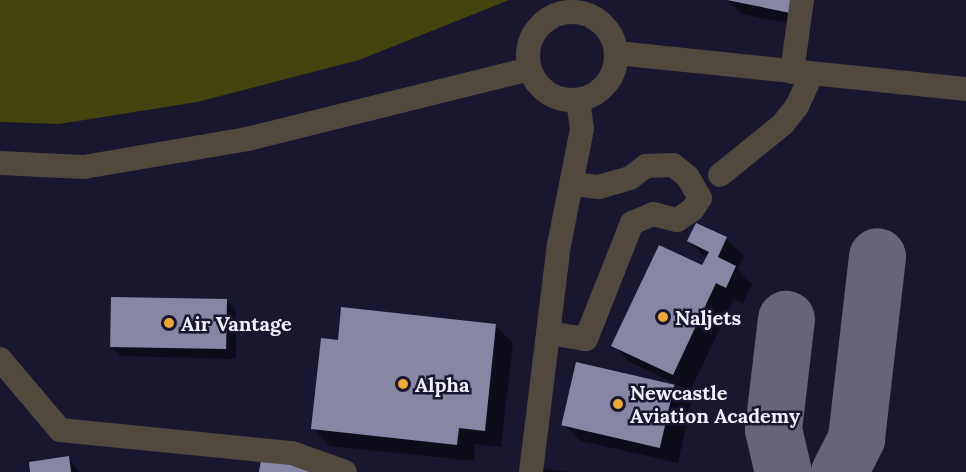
<!DOCTYPE html>
<style>
body{margin:0}
#map{position:relative;width:966px;height:472px;overflow:hidden;background:#19172f;font-family:Lora,serif}
div>[style]{position:absolute}
.forest>*{inset:0;background:#43440e}
.shadow>*{inset:0;background:#0007}
.taxiway>*{height:57px;margin:-28.5px;padding:0 28.5px;transform-origin:28.5px;border-radius:28.5px;background:#656478}
.building>*{inset:0;background:#8786a5;transform-origin:0 0}
.minor>*{height:24px;margin:-12px;padding:0 12px;transform-origin:12px;border-radius:12px;background:#51493e}
.minor>.ring{margin:-12px;padding:0;box-sizing:content-box;background:none;border:24px solid #51493e;border-radius:50%}
.dots>*{width:16px;height:16px;translate:-50% -50%;box-sizing:border-box;border:3px solid #19172f;border-radius:50%}
span{translate:-50% -50%;white-space:nowrap;text-align:center;line-height:1.15;-webkit-text-stroke:5px #19172f;paint-order:stroke}
.poi-label{font-size:20px;color:#f0f0fe;font-weight:700}
.left{translate:0 -50%;text-align:left}
</style>
<div id="map">
<div class="forest">
<i style="clip-path:polygon(0 0,509px 0,359px 60px,197px 102px,59px 124px,0 122px)"></i>
</div>
<div class="shadow">
<i style="clip-path:polygon(727px 0,814px 0,809px 27px,741px 14px)"></i>
<i style="clip-path:polygon(697px 225px,726px 239px,744px 256px,737px 269px,752px 284px,743px 304px,734px 299px,690px 391px,630px 362px,613px 345px,703px 267px,707px 259px,689px 241px)"></i>
<i style="clip-path:polygon(227px 301px,236px 310px,236px 359px,121px 356px,112px 347px)"></i>
<i style="clip-path:polygon(495px 325px,513px 343px,501px 447px,475px 444px,474px 461px,330px 446px,313px 428px,339px 341px)"></i>
<i style="clip-path:polygon(674px 386px,691px 403px,678px 463px,581px 441px,563px 424px)"></i>
<i style="clip-path:polygon(69px 458px,79px 472px,32px 472px)"></i>
<i style="clip-path:polygon(542px 469px,569px 472px,542px 472px)"></i>
</div>
<div class="taxiway">
<i style="left:783px;top:472px;width:44px;rotate:-103.1deg"></i>
<i style="left:773px;top:429px;width:111px;rotate:-83.3deg"></i>
<i style="left:839px;top:472px;width:38px;rotate:-63deg"></i>
<i style="left:856px;top:438px;width:183px;rotate:-83.4deg"></i>
</div>
<div class="building">
<i style="clip-path:polygon(727px 0,798px 0,795px 14px)"></i>
<i style="clip-path:polygon(696px 223px,727px 237px,718px 257px,736px 266px,726px 288px,716px 283px,673px 375px,611px 346px,659px 245px,702px 265px,709px 252px,687px 241px)"></i>
<i style="left:111px;top:297px;width:116px;height:50px;rotate:1deg"></i>
<i style="clip-path:polygon(341px 307px,496px 324px,485px 431px,459px 428px,457px 445px,311px 429px,321px 338px,338px 340px)"></i>
<i style="left:576px;top:362px;width:101px;height:65px;rotate:13deg"></i>
<i style="clip-path:polygon(69px 456px,71px 472px,30px 472px,29px 462px)"></i>
<i style="clip-path:polygon(261px 460px,316px 467px,316px 472px,259px 472px)"></i>
</div>
<div class="minor">
<i class="ring" style="left:528px;top:12px;width:64px;height:64px"></i>
<i style="left:617px;top:53px;width:351px;rotate:5.9deg"></i>
<i style="left:792px;top:72px;width:73px;rotate:-82.1deg"></i>
<i style="left:0;top:163px;width:84px;rotate:2.7deg"></i>
<i style="left:84px;top:167px;width:165px;rotate:-9.7deg"></i>
<i style="left:247px;top:139px;width:291px;rotate:-13.9deg"></i>
<i style="left:720px;top:175px;width:81px;rotate:-39deg"></i>
<i style="left:783px;top:124px;width:23px;rotate:-52deg"></i>
<i style="left:797px;top:106px;width:35px;rotate:-65deg"></i>
<i style="left:548px;top:333px;width:38px;rotate:9deg"></i>
<i style="left:586px;top:339px;width:125px;rotate:-68.4deg"></i>
<i style="left:632px;top:223px;width:23px;rotate:-23deg"></i>
<i style="left:653px;top:214px;width:25px;rotate:14deg"></i>
<i style="left:677px;top:220px;width:18px;rotate:-34deg"></i>
<i style="left:692px;top:210px;width:14px;rotate:-56deg"></i>
<i style="left:700px;top:198px;width:24px;rotate:-120deg"></i>
<i style="left:688px;top:177px;width:19px;rotate:-141deg"></i>
<i style="left:673px;top:165px;width:27px;rotate:178deg"></i>
<i style="left:646px;top:166px;width:20px;rotate:143deg"></i>
<i style="left:630px;top:178px;width:33px;rotate:164deg"></i>
<i style="left:598px;top:187px;width:26px;rotate:-173deg"></i>
<i style="left:0;top:359px;width:93px;rotate:49.8deg"></i>
<i style="left:60px;top:430px;width:233px;rotate:5.7deg"></i>
<i style="left:292px;top:453px;width:56px;rotate:19.7deg"></i>
<i style="left:531px;top:472px;width:229px;rotate:-83deg"></i>
<i style="left:559px;top:245px;width:118px;rotate:-78.8deg"></i>
<i style="left:582px;top:129px;width:29px;rotate:-98deg"></i>
</div>
<div class="dots">
<i style="left:663px;top:317px;background:#eca93a"></i>
<i style="left:169px;top:323px;background:#eca93a"></i>
<i style="left:403px;top:384px;background:#eca93a"></i>
<i style="left:618px;top:404px;background:#eca93a"></i>
</div>
<div class="poi-label">
<span class="left" style="left:675px;top:317px">Naljets</span>
<span class="left" style="left:181px;top:323px">Air Vantage</span>
<span class="left" style="left:415px;top:384px">Alpha</span>
<span class="left" style="left:630px;top:404px">Newcastle<br>Aviation Academy</span>
</div>
</div>
